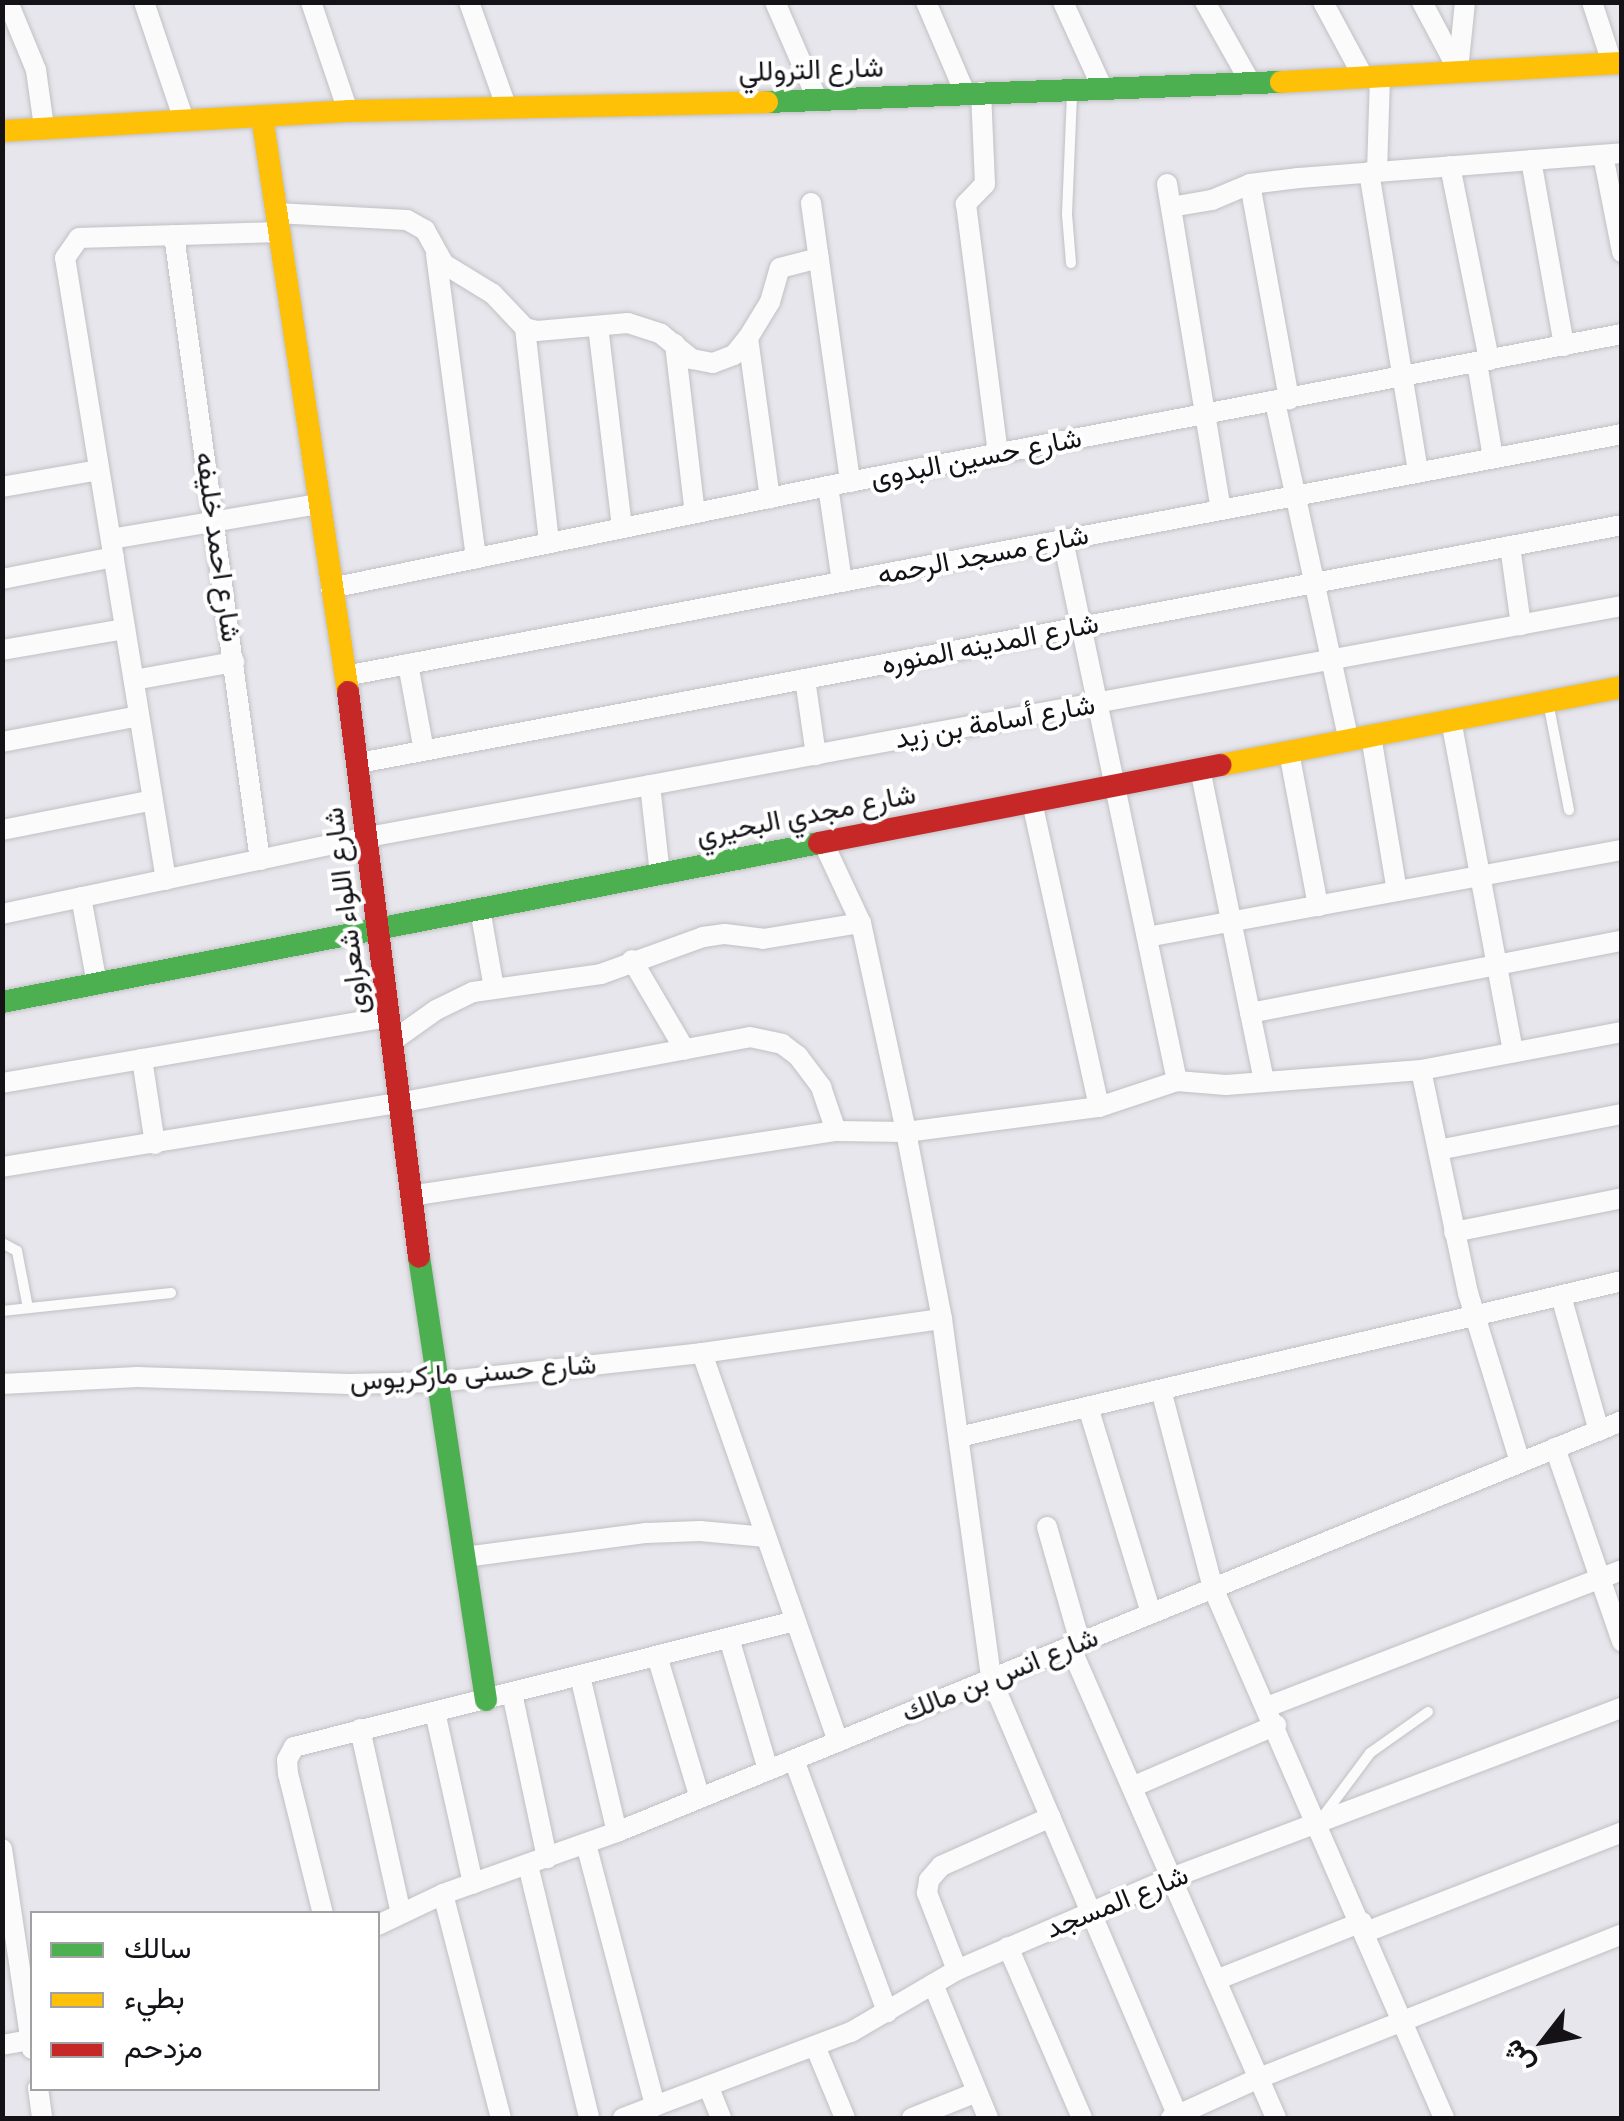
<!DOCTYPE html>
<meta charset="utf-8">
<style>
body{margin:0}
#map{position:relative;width:1624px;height:2121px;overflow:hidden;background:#e7e6ec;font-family:"Roboto Condensed",Vazirmatn,sans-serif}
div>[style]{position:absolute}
.roads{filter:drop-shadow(0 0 2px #c1c0c4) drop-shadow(0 0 2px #c1c0c4)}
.lane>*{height:10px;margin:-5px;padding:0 5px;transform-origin:5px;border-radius:5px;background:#fbfbfc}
.street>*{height:20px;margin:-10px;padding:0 10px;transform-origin:10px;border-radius:10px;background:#fbfbfc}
.fast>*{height:22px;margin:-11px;padding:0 11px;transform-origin:11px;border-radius:11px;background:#4caf50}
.slow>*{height:22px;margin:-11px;padding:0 11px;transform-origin:11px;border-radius:11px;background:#ffc107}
.jam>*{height:22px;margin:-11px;padding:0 11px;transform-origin:11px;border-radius:11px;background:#c62828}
span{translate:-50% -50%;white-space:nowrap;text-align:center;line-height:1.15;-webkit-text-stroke:8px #fff;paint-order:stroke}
.street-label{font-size:28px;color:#141217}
.frame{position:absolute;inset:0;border:5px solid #141217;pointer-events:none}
.legend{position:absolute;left:30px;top:1911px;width:350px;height:180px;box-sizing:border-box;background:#fff;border:2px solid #a1a0a2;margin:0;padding:12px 18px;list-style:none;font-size:30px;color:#141217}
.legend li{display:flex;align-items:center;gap:20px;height:50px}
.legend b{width:50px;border:2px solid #a1a0a2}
.north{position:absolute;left:1494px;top:1991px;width:100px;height:100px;-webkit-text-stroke:8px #fff;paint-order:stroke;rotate:239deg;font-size:28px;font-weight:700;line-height:40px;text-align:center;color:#141217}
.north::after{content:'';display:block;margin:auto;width:35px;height:45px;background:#141217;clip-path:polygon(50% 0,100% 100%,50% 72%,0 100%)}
</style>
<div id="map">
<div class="roads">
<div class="lane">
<i style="left:1071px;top:263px;width:49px;rotate:-94.7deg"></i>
<i style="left:1067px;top:214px;width:120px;rotate:-87.6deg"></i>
<i style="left:1549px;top:707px;width:105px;rotate:79deg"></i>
<i style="left:2px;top:1243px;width:17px;rotate:28deg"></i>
<i style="left:17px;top:1251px;width:58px;rotate:79.1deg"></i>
<i style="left:2px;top:1311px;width:170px;rotate:-6.1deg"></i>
<i style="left:1321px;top:1819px;width:82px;rotate:-53.4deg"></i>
<i style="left:1370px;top:1753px;width:71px;rotate:-35.3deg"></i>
</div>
<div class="street">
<i style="left:8px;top:2px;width:74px;rotate:67.6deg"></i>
<i style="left:36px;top:70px;width:58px;rotate:82deg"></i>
<i style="left:144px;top:2px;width:125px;rotate:71.3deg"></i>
<i style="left:311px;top:2px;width:115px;rotate:71.3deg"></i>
<i style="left:469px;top:2px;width:110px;rotate:70.4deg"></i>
<i style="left:775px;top:2px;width:108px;rotate:66.5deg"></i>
<i style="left:926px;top:2px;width:99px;rotate:66.8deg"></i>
<i style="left:1063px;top:2px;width:94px;rotate:65.4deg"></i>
<i style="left:1205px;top:2px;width:92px;rotate:60.6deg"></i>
<i style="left:1323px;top:2px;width:86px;rotate:61.7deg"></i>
<i style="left:1422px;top:2px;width:77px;rotate:62.1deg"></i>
<i style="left:1592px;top:2px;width:64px;rotate:71.8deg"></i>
<i style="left:1458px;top:70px;width:68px;rotate:-84.1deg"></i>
<i style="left:981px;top:92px;width:92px;rotate:87.5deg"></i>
<i style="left:985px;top:184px;width:28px;rotate:134deg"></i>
<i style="left:966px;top:204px;width:252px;rotate:82.7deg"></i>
<i style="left:1603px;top:155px;width:99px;rotate:78.9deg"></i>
<i style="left:1531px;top:160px;width:189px;rotate:79.9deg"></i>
<i style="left:1450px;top:166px;width:198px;rotate:78.6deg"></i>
<i style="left:1369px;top:172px;width:304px;rotate:80.7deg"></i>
<i style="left:1377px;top:172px;width:94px;rotate:-88.2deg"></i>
<i style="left:1167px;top:184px;width:330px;rotate:80.6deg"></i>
<i style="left:1250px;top:184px;width:219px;rotate:79.7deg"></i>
<i style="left:811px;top:203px;width:282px;rotate:82deg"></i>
<i style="left:1171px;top:207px;width:42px;rotate:-9.7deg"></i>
<i style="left:1212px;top:200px;width:41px;rotate:-22.8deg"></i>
<i style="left:1250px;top:184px;width:49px;rotate:-7deg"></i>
<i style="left:1299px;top:178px;width:324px;rotate:-4.4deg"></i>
<i style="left:276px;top:213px;width:131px;rotate:3.1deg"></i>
<i style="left:407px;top:220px;width:21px;rotate:29deg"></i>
<i style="left:425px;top:230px;width:39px;rotate:61deg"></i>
<i style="left:444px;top:264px;width:57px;rotate:31.5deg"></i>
<i style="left:493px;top:294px;width:47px;rotate:46.7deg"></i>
<i style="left:525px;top:328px;width:12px;rotate:14deg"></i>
<i style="left:537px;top:331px;width:91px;rotate:-5deg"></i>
<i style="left:628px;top:323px;width:35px;rotate:18deg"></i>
<i style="left:661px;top:334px;width:40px;rotate:39deg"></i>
<i style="left:692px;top:359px;width:21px;rotate:11deg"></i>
<i style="left:713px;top:363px;width:22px;rotate:-21deg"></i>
<i style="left:734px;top:355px;width:22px;rotate:-51deg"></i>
<i style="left:748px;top:338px;width:42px;rotate:-58.6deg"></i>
<i style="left:770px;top:302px;width:35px;rotate:-74deg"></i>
<i style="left:780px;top:268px;width:40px;rotate:-14.4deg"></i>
<i style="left:174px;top:235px;width:631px;rotate:82.17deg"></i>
<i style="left:436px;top:254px;width:307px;rotate:82.5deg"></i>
<i style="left:598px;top:326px;width:203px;rotate:83.2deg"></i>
<i style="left:525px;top:328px;width:216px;rotate:83.6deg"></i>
<i style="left:748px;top:338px;width:162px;rotate:82.2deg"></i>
<i style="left:675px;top:344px;width:170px;rotate:83.3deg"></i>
<i style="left:1477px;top:363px;width:96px;rotate:80.4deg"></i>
<i style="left:1275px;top:402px;width:346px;rotate:77.7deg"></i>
<i style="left:828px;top:486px;width:97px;rotate:81.7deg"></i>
<i style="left:2px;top:487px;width:98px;rotate:-9.9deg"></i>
<i style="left:111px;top:539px;width:210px;rotate:-9.6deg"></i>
<i style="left:1063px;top:540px;width:553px;rotate:78.1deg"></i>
<i style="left:1510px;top:546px;width:80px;rotate:82.1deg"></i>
<i style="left:2px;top:579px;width:114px;rotate:-11.1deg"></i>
<i style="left:331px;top:588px;width:507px;rotate:-11.6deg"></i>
<i style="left:828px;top:486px;width:808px;rotate:-10.84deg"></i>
<i style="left:2px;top:650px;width:125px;rotate:-9.7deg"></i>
<i style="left:408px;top:664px;width:88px;rotate:79.6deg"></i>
<i style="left:345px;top:676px;width:1300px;rotate:-10.73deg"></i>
<i style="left:805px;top:679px;width:77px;rotate:81.8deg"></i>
<i style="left:134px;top:680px;width:102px;rotate:-10.2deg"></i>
<i style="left:1451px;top:720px;width:338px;rotate:79.4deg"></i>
<i style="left:1371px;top:736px;width:157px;rotate:80.5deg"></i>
<i style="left:2px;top:742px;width:139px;rotate:-10.7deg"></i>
<i style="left:1289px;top:752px;width:157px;rotate:79.3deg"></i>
<i style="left:359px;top:763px;width:1285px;rotate:-10.67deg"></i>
<i style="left:1200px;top:769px;width:319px;rotate:78.4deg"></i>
<i style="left:650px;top:785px;width:90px;rotate:83.6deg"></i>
<i style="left:1032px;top:802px;width:312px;rotate:77.6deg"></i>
<i style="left:2px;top:830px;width:154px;rotate:-11.2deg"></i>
<i style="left:823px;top:842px;width:89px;rotate:64.9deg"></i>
<i style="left:861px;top:923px;width:214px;rotate:77.8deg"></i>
<i style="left:906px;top:1132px;width:190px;rotate:79.1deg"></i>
<i style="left:942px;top:1319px;width:362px;rotate:82.2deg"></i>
<i style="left:991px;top:1678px;width:478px;rotate:66.9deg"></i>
<i style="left:166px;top:880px;width:630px;rotate:-99.22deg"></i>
<i style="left:65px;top:258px;width:24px;rotate:-55deg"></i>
<i style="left:79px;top:238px;width:200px;rotate:-1.7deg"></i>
<i style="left:81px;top:897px;width:88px;rotate:79.6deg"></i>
<i style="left:480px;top:909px;width:80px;rotate:80deg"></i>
<i style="left:2px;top:914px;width:374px;rotate:-11.9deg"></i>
<i style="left:368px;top:837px;width:1275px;rotate:-10.44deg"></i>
<i style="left:1147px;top:937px;width:483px;rotate:-10.4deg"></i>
<i style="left:632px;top:960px;width:104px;rotate:59.5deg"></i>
<i style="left:1250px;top:1013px;width:379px;rotate:-11deg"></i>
<i style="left:391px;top:1042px;width:55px;rotate:-35.4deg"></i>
<i style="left:436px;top:1010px;width:41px;rotate:-25.9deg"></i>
<i style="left:473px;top:992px;width:129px;rotate:-8deg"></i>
<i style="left:601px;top:974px;width:109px;rotate:-19.9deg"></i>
<i style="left:703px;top:937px;width:22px;rotate:-8deg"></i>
<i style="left:725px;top:934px;width:38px;rotate:7deg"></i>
<i style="left:763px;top:939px;width:99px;rotate:-9.3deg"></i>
<i style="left:142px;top:1059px;width:86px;rotate:81.3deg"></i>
<i style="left:1421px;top:1070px;width:228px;rotate:78.1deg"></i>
<i style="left:1468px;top:1293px;width:177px;rotate:72.9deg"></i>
<i style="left:2px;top:1083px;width:392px;rotate:-9.7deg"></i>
<i style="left:1438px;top:1150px;width:187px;rotate:-11.1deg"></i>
<i style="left:2px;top:1167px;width:401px;rotate:-9.2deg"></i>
<i style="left:398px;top:1103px;width:358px;rotate:-10.6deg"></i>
<i style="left:750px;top:1037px;width:33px;rotate:12deg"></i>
<i style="left:782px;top:1044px;width:20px;rotate:37deg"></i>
<i style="left:798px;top:1056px;width:39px;rotate:53deg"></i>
<i style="left:821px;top:1087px;width:46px;rotate:71.2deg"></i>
<i style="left:410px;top:1196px;width:431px;rotate:-8.7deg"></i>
<i style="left:836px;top:1131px;width:70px;rotate:0.8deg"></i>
<i style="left:906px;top:1132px;width:195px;rotate:-7.4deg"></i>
<i style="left:1099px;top:1107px;width:82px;rotate:-18.4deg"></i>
<i style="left:1177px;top:1081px;width:49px;rotate:4.7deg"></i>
<i style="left:1226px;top:1085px;width:196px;rotate:-4.4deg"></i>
<i style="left:1421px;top:1070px;width:205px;rotate:-10.7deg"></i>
<i style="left:1454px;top:1232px;width:171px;rotate:-11.4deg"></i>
<i style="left:1561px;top:1296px;width:140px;rotate:74.3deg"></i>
<i style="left:702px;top:1353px;width:412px;rotate:70.7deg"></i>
<i style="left:2px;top:1384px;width:135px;rotate:-3deg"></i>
<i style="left:137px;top:1377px;width:212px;rotate:1.9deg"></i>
<i style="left:349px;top:1384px;width:90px;rotate:-1.3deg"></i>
<i style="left:439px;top:1382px;width:265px;rotate:-6.3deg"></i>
<i style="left:702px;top:1353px;width:242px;rotate:-8.1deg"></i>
<i style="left:1161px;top:1390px;width:205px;rotate:75.3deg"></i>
<i style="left:1213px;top:1588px;width:578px;rotate:66.45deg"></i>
<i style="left:1088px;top:1407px;width:215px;rotate:73deg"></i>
<i style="left:959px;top:1437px;width:681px;rotate:-13.24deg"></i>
<i style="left:1555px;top:1448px;width:205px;rotate:70.9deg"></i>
<i style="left:1047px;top:1527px;width:120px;rotate:74deg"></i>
<i style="left:465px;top:1557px;width:183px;rotate:-7.6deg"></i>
<i style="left:646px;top:1533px;width:54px;rotate:-2.1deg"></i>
<i style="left:700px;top:1531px;width:66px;rotate:5.2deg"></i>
<i style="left:729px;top:1638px;width:138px;rotate:73.5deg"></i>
<i style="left:1070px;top:1646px;width:515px;rotate:66.42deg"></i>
<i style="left:657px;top:1656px;width:148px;rotate:73.2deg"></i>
<i style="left:580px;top:1676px;width:160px;rotate:76.7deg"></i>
<i style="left:512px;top:1693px;width:169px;rotate:78deg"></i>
<i style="left:1267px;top:1707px;width:381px;rotate:-21.1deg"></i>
<i style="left:435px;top:1712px;width:176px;rotate:77.5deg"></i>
<i style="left:360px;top:1729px;width:189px;rotate:77.5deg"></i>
<i style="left:794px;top:1760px;width:269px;rotate:69.7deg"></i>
<i style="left:1132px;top:1787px;width:157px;rotate:-23.3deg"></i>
<i style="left:586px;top:1844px;width:271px;rotate:75.2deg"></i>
<i style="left:2px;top:1849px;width:202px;rotate:81.5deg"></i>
<i style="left:528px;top:1865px;width:260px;rotate:76.4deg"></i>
<i style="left:443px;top:1894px;width:231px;rotate:75.5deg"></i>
<i style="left:323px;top:1914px;width:144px;rotate:-104deg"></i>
<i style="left:288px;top:1774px;width:14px;rotate:-94deg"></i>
<i style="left:287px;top:1760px;width:15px;rotate:-62deg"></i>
<i style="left:294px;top:1747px;width:517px;rotate:-14.12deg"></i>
<i style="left:378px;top:1925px;width:72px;rotate:-25.5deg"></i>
<i style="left:443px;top:1894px;width:185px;rotate:-19.6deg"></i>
<i style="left:617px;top:1832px;width:1086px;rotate:-22.24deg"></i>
<i style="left:1366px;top:1932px;width:275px;rotate:-21.3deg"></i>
<i style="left:1008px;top:1947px;width:186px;rotate:66.6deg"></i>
<i style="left:957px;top:1970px;width:83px;rotate:-111.3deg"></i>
<i style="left:927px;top:1893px;width:13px;rotate:-81deg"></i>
<i style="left:929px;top:1880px;width:18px;rotate:-49deg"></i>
<i style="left:941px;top:1866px;width:120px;rotate:-24deg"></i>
<i style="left:1216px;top:1980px;width:157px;rotate:-21.7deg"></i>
<i style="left:933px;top:1984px;width:145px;rotate:67.7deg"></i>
<i style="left:2px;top:2045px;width:29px;rotate:-10deg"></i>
<i style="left:815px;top:2046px;width:78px;rotate:67.4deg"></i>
<i style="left:38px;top:2088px;width:30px;rotate:82deg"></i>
<i style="left:709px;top:2088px;width:32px;rotate:68deg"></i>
<i style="left:623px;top:2118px;width:244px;rotate:-20.7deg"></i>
<i style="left:851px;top:2032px;width:123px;rotate:-30.3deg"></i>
<i style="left:957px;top:1970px;width:233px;rotate:-23.3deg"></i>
<i style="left:1171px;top:1878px;width:482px;rotate:-20.7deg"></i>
<i style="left:912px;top:2118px;width:70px;rotate:-21.8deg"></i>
<i style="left:1171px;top:2118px;width:97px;rotate:-24.4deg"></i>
<i style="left:1259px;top:2078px;width:391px;rotate:-21.6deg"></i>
</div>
<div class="fast">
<i style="left:767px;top:102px;width:514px;rotate:-2.23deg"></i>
<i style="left:2px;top:1002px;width:832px;rotate:-11.01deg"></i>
<i style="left:419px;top:1257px;width:448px;rotate:81.4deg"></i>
</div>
<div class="slow">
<i style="left:1281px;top:82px;width:342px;rotate:-3.2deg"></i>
<i style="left:262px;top:116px;width:582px;rotate:81.51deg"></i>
<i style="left:2px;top:131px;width:347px;rotate:-3.3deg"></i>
<i style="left:348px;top:111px;width:419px;rotate:-1.2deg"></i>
<i style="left:1221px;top:765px;width:409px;rotate:-11deg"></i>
</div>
<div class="jam">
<i style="left:348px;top:692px;width:569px;rotate:82.84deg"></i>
<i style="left:819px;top:843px;width:409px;rotate:-11deg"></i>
</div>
</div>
<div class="street-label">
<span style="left:811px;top:70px;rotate:-2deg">شارع التروللي</span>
<span style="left:976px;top:458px;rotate:-11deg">شارع حسين البدوى</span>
<span style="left:218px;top:547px;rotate:82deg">شارع احمد خليفه</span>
<span style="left:983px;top:555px;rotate:-11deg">شارع مسجد الرحمه</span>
<span style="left:990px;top:644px;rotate:-11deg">شارع المدينه المنوره</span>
<span style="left:995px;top:722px;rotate:-10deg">شارع أسامة بن زيد</span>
<span style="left:806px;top:815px;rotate:-11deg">شارع مجدي البحيري</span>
<span style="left:346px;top:911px;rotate:-97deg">شارع اللواء شعراوى</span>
<span style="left:473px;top:1373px;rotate:-4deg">شارع حسنى ماركريوس</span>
<span style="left:1000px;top:1675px;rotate:-22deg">شارع انس بن مالك</span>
<span style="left:1117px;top:1902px;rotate:-22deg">شارع المسجد</span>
</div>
<div class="frame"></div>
<ul class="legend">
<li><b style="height:12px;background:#4caf50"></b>سالك</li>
<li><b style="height:12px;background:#ffc107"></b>بطيء</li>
<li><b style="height:12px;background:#c62828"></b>مزدحم</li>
</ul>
<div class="north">ش</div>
</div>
